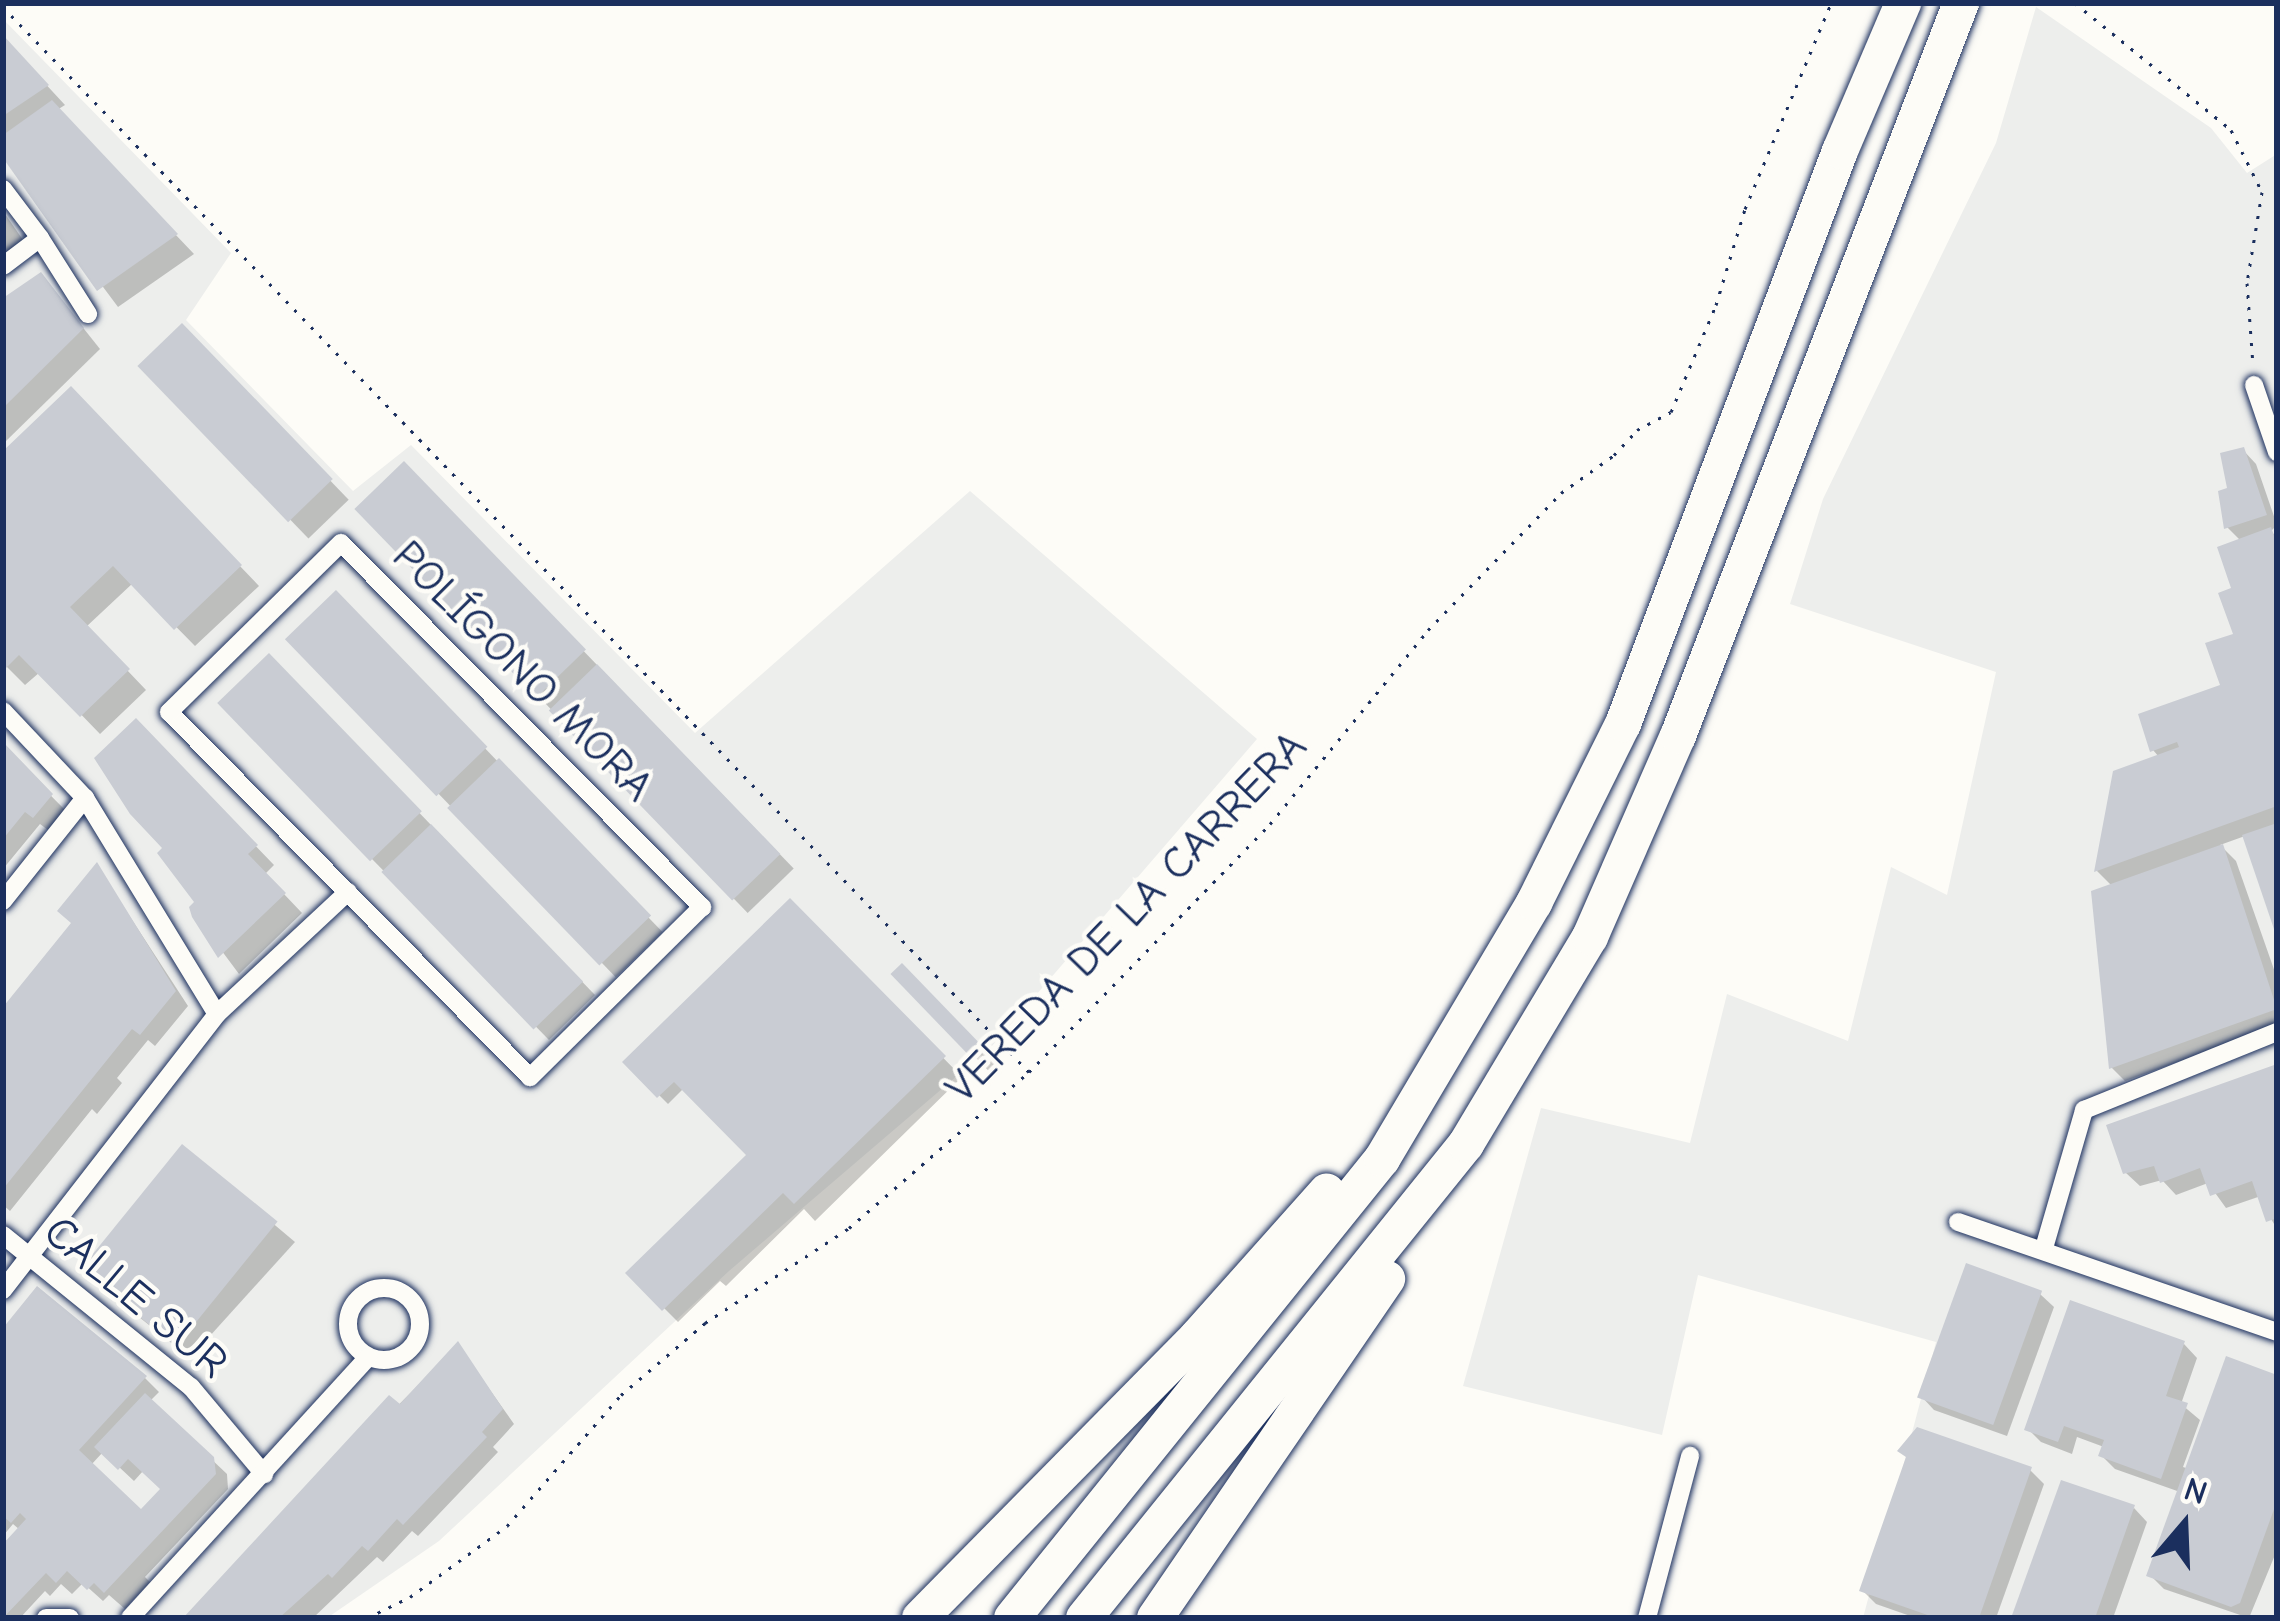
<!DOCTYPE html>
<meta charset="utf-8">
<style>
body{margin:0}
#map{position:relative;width:2280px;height:1621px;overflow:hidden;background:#fdfcf7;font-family:"Comic Neue",sans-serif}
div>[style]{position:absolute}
.built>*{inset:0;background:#edeeec}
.shadow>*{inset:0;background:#0003;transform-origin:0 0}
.building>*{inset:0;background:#c9ccd3;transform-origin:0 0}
.path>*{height:3px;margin-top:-1.5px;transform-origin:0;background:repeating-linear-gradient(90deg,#1b2f5e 0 3px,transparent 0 12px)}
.roads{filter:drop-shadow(0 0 3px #1b2f5e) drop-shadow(0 0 3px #1b2f5e)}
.minor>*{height:18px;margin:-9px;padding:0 9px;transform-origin:9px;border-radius:9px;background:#fdfcf7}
.minor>.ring{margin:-9px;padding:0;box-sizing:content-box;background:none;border:18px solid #fdfcf7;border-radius:50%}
.motorway>*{height:36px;margin:-18px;padding:0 18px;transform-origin:18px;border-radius:18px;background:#fdfcf7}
span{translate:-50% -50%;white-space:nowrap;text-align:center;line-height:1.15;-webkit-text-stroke:9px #fdfcf7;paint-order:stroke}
.street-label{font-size:45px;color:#1b2f5e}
.frame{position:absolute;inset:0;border:6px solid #1b2f5e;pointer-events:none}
.north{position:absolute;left:2124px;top:1465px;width:120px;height:120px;-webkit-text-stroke:9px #fdfcf7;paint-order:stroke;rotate:19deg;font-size:33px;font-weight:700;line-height:48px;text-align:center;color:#1b2f5e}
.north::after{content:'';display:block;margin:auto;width:42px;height:54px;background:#1b2f5e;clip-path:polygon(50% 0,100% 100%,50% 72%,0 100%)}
</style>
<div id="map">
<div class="built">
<i style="clip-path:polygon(2036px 7px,2211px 128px,2247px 173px,2277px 154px,2277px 1618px,1863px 1618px,1936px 1342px,1698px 1275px,1662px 1435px,1463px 1386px,1541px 1108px,1690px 1143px,1727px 994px,1848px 1041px,1891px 867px,1947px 895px,1996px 672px,1790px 604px,1823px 499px,1996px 143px)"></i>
<i style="clip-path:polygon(3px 19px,231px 253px,186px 320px,353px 491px,411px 445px,695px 733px,970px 491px,1257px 739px,992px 1046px,729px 1271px,439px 1541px,327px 1618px,3px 1618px)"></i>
</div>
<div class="shadow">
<i style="clip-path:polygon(3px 38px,65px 105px,57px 110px,194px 254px,118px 307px,3px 153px)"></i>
<i style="clip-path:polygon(3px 211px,32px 253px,3px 274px)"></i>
<i style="clip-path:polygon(41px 275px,100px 349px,3px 444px,3px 302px)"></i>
<i style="left:182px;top:327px;width:240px;height:56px;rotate:46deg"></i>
<i style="clip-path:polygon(71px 390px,259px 586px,195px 646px,133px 583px,86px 627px,146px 690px,100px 734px,40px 672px,25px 685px,3px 663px,3px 455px)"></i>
<i style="clip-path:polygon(2243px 450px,2256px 464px,2277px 525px,2271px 531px,2277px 538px,2277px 928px,2245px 836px,2220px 845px,2236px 861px,2277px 978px,2277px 1026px,2125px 1081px,2112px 1068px,2113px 887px,2097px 871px,2116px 773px,2159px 757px,2153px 750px,2224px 687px,2236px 636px,2241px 541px,2227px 527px)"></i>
<i style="left:404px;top:465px;width:561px;height:64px;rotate:46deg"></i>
<i style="left:336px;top:594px;width:470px;height:65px;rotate:46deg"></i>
<i style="clip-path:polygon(269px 657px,595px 995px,549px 1040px,372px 859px)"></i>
<i style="clip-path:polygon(136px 722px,274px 865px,265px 874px,302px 913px,239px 974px,195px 915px,198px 903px,166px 848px)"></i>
<i style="clip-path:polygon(3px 747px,65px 810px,48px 830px,40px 824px,3px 869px)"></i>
<i style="clip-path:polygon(97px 866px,188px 1006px,155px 1046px,148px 1040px,117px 1078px,122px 1083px,97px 1114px,92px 1109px,10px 1211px,3px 1205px,3px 1012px,74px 924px)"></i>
<i style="clip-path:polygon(790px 902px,962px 1077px,815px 1221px,804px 1209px,726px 1286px,720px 1281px,678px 1322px,629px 1273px,750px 1155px,684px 1088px,668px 1104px,626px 1062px)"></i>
<i style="left:902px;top:967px;width:136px;height:10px;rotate:46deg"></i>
<i style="clip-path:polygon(2277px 1067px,2277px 1229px,2258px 1197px,2226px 1208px,2208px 1183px,2176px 1195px,2162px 1180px,2140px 1186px,2126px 1173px)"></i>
<i style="clip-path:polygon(183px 1148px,295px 1242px,190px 1358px,103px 1288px)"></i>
<i style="clip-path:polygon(evenodd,37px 1290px,145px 1378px,159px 1392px,150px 1401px,227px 1474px,228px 1489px,145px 1577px,150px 1582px,125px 1609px,109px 1595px,103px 1601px,83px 1583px,72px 1594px,61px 1584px,50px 1596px,45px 1591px,20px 1618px,3px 1618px,3px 1537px,9px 1543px,20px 1530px,13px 1524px,3px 1536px,3px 1333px,37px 1290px,103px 1452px,134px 1481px,143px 1471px,163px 1490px,141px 1513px,91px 1465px,103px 1452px)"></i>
<i style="clip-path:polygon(2040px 1294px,2054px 1307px,2007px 1436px,1934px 1410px,1921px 1396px)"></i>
<i style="clip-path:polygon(2184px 1344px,2197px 1358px,2181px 1404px,2200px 1420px,2183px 1467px,2189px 1469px,2277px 1378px,2277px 1550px,2249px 1618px,2164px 1589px,2150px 1575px,2180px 1492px,2115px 1469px,2102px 1456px,2104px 1447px,2077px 1437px,2072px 1454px,2041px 1442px,2028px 1429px)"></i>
<i style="clip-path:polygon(458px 1345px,514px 1424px,493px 1447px,498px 1452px,418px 1536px,412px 1531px,383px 1562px,377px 1557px,313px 1618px,187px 1618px)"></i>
<i style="clip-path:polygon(2030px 1470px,2044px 1484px,1996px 1618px,1916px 1618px,1876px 1604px,1862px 1590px)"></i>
<i style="clip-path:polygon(2134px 1508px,2147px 1522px,2113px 1618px,2014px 1618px)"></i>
</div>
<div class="building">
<i style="clip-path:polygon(3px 35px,49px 85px,3px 116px)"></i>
<i style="clip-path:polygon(52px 100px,178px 234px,97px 291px,3px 158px,3px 135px)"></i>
<i style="clip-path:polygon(41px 272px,84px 328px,3px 408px,3px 298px)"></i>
<i style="left:182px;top:323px;width:217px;height:62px;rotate:46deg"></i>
<i style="clip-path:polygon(71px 386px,242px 565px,174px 630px,113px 566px,70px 607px,130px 669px,80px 717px,19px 655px,3px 671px,3px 451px)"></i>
<i style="clip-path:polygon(2244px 447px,2267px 515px,2224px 529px,2218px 491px,2227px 488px,2220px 453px)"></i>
<i style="left:404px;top:461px;width:262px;height:69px;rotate:46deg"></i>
<i style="clip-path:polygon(2271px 527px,2277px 544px,2277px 806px,2094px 872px,2113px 771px,2179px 747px,2177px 742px,2150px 752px,2138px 714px,2220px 685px,2205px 643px,2233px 634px,2218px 593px,2231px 588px,2217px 547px)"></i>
<i style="left:336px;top:590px;width:218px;height:71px;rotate:46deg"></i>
<i style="left:269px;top:653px;width:220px;height:72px;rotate:46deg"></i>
<i style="left:597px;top:664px;width:264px;height:67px;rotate:46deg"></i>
<i style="clip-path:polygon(136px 718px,258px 845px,248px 854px,286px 893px,218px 958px,192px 917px,189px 907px,194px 902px,157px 853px,162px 848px,130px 814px,94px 758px)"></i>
<i style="clip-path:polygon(3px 742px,53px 794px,33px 818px,25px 812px,3px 839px)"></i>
<i style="left:499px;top:758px;width:219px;height:72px;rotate:46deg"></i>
<i style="clip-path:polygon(2277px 823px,2277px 935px,2276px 935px,2242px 835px)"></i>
<i style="left:431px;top:824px;width:219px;height:69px;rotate:46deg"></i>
<i style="clip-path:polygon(2223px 844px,2277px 1009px,2109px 1069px,2091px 891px)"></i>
<i style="clip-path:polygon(97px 862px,176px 991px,140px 1035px,132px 1029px,3px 1189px,3px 1007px,71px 923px,57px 911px)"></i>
<i style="clip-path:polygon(790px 898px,946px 1056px,794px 1204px,783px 1193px,662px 1311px,625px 1273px,746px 1155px,674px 1082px,657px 1098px,622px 1062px)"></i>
<i style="left:902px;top:963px;width:120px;height:16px;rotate:46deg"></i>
<i style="clip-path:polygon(2277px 1064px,2277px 1218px,2266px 1222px,2252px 1181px,2210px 1196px,2200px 1168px,2160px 1183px,2154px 1166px,2123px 1174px,2106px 1125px)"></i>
<i style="left:182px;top:1144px;width:123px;height:161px;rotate:39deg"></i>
<i style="left:1966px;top:1263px;width:81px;height:143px;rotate:20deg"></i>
<i style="clip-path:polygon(37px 1286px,147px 1376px,79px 1450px,141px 1509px,160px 1489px,128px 1459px,118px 1470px,94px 1447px,145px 1393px,214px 1457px,216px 1474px,104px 1593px,94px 1583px,87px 1590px,67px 1571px,56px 1583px,46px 1573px,3px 1618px,3px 1544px,26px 1519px,20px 1513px,11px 1523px,3px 1516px,3px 1328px)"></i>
<i style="clip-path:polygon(2070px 1300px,2185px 1341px,2166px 1396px,2188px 1403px,2161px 1479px,2098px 1456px,2104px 1440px,2064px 1426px,2058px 1442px,2024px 1430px)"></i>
<i style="clip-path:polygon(458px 1341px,503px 1409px,482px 1432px,487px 1437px,403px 1525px,397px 1519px,368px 1551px,362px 1546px,332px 1578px,328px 1574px,279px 1618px,183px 1618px,389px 1395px,400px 1404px)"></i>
<i style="clip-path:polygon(2226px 1356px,2277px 1375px,2277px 1501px,2240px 1603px,2231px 1607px,2146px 1576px)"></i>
<i style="clip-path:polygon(1917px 1427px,2032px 1467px,1979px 1618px,1936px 1618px,1859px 1591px,1906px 1457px,1897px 1451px)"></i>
<i style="clip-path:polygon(2061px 1480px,2135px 1505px,2095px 1618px,2011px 1618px)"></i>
</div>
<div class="path">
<i style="left:2075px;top:3px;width:201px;rotate:39.1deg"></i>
<i style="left:2231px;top:130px;width:69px;rotate:63.4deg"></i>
<i style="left:2262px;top:192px;width:92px;rotate:99.4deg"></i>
<i style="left:2247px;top:283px;width:82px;rotate:85.8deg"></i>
<i style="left:3px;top:7px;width:1479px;rotate:46.07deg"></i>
<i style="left:367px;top:1618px;width:48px;rotate:-26deg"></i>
<i style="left:410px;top:1597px;width:120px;rotate:-36.2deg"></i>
<i style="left:507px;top:1526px;width:174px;rotate:-49deg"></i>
<i style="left:621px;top:1395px;width:111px;rotate:-40.6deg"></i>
<i style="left:705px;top:1323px;width:173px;rotate:-33.4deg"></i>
<i style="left:849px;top:1228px;width:238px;rotate:-40.9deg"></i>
<i style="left:1029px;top:1072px;width:346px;rotate:-45.8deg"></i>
<i style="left:1270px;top:824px;width:250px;rotate:-50.8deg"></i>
<i style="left:1428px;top:630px;width:191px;rotate:-45.8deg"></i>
<i style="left:1561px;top:493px;width:65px;rotate:-35.6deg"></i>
<i style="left:1614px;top:455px;width:34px;rotate:-47deg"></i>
<i style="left:1637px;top:430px;width:38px;rotate:-28deg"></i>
<i style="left:1671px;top:412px;width:116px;rotate:-67.2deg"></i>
<i style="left:1716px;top:305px;width:100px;rotate:-73.2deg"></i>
<i style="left:1745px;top:209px;width:223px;rotate:-67.3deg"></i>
</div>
<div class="roads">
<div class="minor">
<i style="left:3px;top:189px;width:61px;rotate:52.9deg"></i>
<i style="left:40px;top:238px;width:46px;rotate:142.9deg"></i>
<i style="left:40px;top:238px;width:90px;rotate:57.7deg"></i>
<i style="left:2254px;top:385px;width:71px;rotate:71.1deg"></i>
<i style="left:341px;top:543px;width:513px;rotate:45.24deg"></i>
<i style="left:702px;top:907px;width:242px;rotate:135.3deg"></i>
<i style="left:530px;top:1077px;width:513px;rotate:-134.68deg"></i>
<i style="left:169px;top:712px;width:241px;rotate:-44.5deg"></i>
<i style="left:3px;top:711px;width:120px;rotate:46.7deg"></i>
<i style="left:85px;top:798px;width:253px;rotate:58.6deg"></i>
<i style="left:3px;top:901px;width:132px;rotate:-51.5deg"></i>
<i style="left:1958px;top:1222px;width:337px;rotate:19deg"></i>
<i style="left:3px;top:1235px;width:242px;rotate:39deg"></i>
<i style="left:191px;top:1387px;width:114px;rotate:50deg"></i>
<i style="left:2044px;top:1248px;width:144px;rotate:-73.8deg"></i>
<i style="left:2084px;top:1110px;width:208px;rotate:-22deg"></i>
<i class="ring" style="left:348px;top:1288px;width:54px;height:54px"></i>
<i style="left:3px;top:1290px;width:349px;rotate:-52.2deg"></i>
<i style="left:217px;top:1014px;width:179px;rotate:-43deg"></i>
<i style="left:46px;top:1618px;width:24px"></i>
<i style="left:130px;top:1618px;width:353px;rotate:-47.6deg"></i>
<i style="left:1647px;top:1618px;width:168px;rotate:-75.1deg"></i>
</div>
<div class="motorway">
<i style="left:920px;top:1618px;width:395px;rotate:-45.4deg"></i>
<i style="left:1197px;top:1337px;width:195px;rotate:-48.3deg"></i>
<i style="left:1012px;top:1618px;width:590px;rotate:-51.13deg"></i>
<i style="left:1382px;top:1159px;width:298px;rotate:-59.3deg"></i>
<i style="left:1534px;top:903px;width:200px;rotate:-63.6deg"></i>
<i style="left:1623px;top:724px;width:613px;rotate:-69.26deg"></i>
<i style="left:1840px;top:151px;width:161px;rotate:-66.9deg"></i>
<i style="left:1084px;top:1618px;width:609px;rotate:-51.13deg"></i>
<i style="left:1466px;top:1144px;width:241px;rotate:-59.1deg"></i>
<i style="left:1590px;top:937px;width:219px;rotate:-66.4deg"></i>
<i style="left:1678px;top:736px;width:786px;rotate:-68.89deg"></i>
<i style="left:1155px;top:1618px;width:411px;rotate:-55.6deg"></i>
</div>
</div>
<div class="street-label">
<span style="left:523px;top:671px;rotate:45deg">POLÍGONO MORA</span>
<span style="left:1126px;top:917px;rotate:-46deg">VEREDA DE LA CARRERA</span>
<span style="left:136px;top:1297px;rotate:40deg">CALLE SUR</span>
</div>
<div class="frame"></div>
<div class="north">N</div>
</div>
